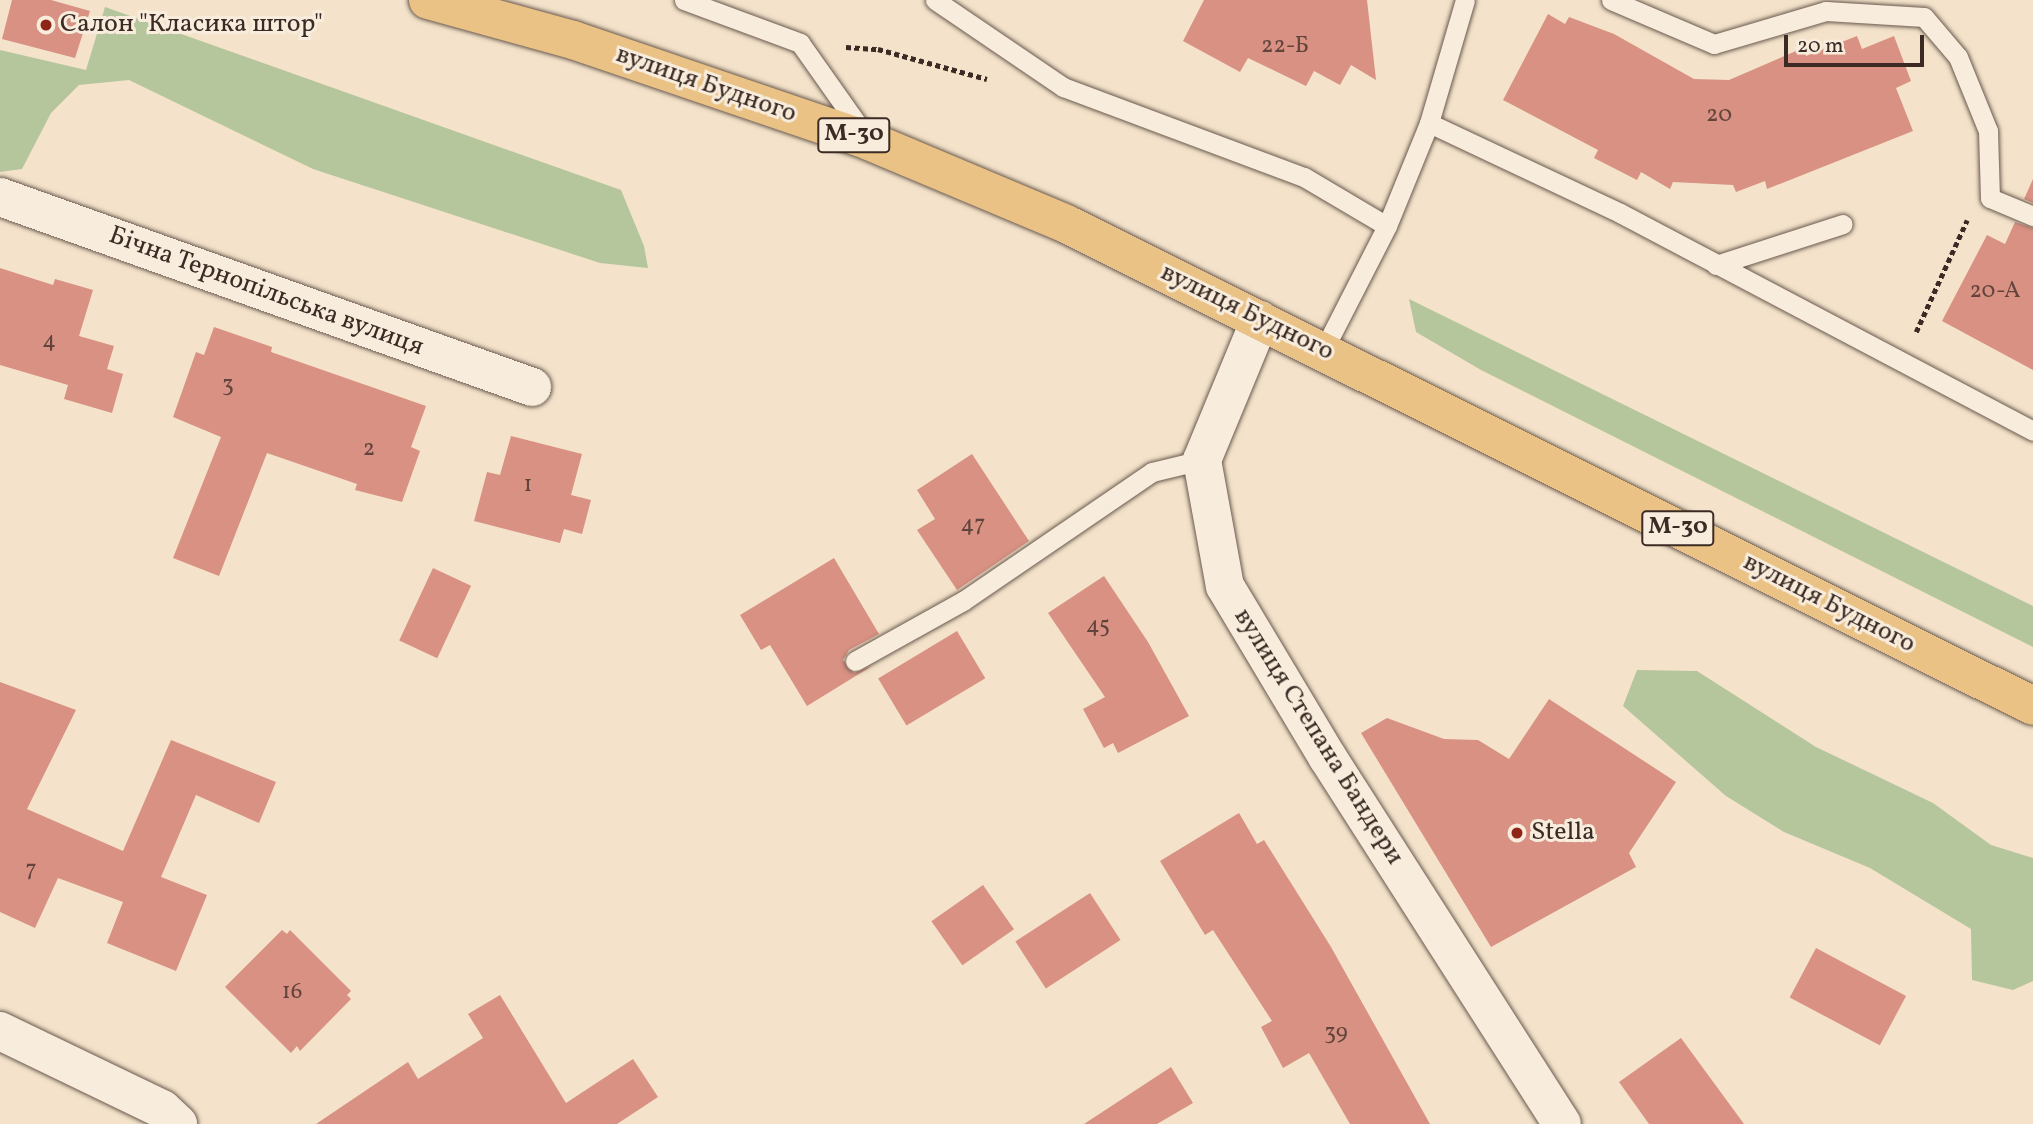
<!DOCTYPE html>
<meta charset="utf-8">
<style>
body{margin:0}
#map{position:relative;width:2033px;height:1124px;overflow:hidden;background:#f4e3ca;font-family:Vollkorn,serif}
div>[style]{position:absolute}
.green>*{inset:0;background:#b5c59c}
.building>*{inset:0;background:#d89182;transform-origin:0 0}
.path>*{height:4.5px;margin-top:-2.25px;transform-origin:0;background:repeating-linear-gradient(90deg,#3b2b24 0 5px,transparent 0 8.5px)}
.roads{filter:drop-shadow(0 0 2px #69594e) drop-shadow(0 0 2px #69594e)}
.lane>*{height:19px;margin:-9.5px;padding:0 9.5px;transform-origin:9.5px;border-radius:9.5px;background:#f8eddd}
.street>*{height:38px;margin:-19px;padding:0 19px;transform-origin:19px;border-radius:19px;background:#f8eddd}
.highway>*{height:38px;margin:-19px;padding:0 19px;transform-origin:19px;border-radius:19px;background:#eac285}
.dots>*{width:19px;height:19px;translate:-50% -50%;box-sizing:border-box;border:4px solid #f8eddd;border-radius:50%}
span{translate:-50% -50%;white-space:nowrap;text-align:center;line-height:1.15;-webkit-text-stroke:6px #f8eddd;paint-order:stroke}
.number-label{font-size:23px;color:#62443c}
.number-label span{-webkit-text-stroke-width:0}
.shield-label span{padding:2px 5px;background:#f8eddd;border:2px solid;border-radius:5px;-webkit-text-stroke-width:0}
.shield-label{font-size:24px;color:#3b2b24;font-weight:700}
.poi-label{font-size:26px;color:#3b2b24}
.left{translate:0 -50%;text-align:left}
.street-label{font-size:26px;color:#3b2b24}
.scale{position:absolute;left:1784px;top:35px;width:140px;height:32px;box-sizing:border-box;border:4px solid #3b2b24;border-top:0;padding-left:9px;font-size:21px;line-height:24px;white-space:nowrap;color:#3b2b24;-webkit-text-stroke:5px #f8eddd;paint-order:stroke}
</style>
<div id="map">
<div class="green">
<i style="clip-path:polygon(105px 7px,621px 190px,644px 246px,648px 268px,600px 263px,313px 169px,129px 80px,79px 85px,51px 113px,22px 169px,0 172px,0 50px,86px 70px)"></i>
<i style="clip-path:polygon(1409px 299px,2033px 606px,2033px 647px,1481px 370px,1416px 332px)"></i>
<i style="clip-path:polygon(1637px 670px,1697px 671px,1816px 747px,1933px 803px,1991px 845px,2033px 858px,2033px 981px,2013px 990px,1972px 980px,1971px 929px,1870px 868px,1784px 832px,1726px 796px,1623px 706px)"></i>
</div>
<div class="building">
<i style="clip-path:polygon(12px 0,51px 0,90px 11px,75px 58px,2px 39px)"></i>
<i style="clip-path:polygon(1204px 0,1367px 0,1376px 80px,1351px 65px,1340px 85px,1314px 71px,1306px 86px,1248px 58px,1240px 72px,1183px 41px)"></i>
<i style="clip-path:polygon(1548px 14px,1565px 24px,1569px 17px,1614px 34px,1694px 79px,1729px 80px,1803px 48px,1806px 56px,1857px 36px,1862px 49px,1894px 36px,1911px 81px,1896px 88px,1913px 131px,1767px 189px,1765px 181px,1736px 192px,1733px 185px,1673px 182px,1670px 189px,1641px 172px,1637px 180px,1594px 158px,1598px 150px,1503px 100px)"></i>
<i style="clip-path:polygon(2033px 179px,2033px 203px,2024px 199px)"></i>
<i style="clip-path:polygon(2015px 222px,2033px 228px,2033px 370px,1942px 321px,1987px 235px,2005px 244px)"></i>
<i style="clip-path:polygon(0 268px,53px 285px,55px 279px,93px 290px,79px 336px,114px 346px,107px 369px,123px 374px,112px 413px,64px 399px,68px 385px,0 365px)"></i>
<i style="clip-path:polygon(214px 327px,272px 347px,271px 352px,426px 406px,411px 447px,420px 451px,402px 502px,355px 490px,357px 484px,267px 453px,219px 576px,173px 558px,221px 437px,173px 417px,196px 352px,204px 355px)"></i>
<i style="clip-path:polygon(511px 436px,582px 454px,571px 495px,591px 500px,582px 534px,564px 529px,560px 543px,474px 521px,487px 472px,500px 475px)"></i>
<i style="clip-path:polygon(972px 454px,1029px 541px,957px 590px,917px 530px,935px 519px,917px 490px)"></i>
<i style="clip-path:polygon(834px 558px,879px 634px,849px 650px,843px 660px,854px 673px,872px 666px,807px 706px,770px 645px,761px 650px,740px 615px)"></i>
<i style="left:433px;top:568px;width:42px;height:80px;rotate:25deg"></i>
<i style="clip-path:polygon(1104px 576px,1148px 642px,1189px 716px,1118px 753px,1113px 743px,1104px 748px,1083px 709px,1105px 697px,1048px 613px)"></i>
<i style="left:957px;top:631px;width:55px;height:92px;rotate:59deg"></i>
<i style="clip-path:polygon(0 682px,76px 710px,27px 809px,123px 851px,171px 740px,276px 782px,259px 823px,196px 795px,161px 877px,207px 895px,176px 971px,107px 943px,123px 902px,58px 878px,35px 928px,0 912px)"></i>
<i style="clip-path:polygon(1549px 699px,1676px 782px,1629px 853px,1636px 867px,1491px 947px,1361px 733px,1387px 718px,1444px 739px,1478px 740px,1509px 759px)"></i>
<i style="clip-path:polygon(1239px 813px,1257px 844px,1264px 840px,1331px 947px,1430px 1124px,1350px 1124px,1309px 1053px,1283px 1068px,1261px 1027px,1272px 1021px,1213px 930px,1205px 935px,1160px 861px)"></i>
<i style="left:983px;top:885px;width:54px;height:63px;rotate:55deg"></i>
<i style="left:1090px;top:893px;width:56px;height:89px;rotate:57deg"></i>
<i style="clip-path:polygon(282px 930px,287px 934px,290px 930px,351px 991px,347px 995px,351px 999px,300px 1051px,297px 1046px,291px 1053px,225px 987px)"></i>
<i style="left:1816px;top:948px;width:102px;height:56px;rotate:28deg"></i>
<i style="clip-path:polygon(500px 995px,566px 1103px,633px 1059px,658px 1097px,617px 1124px,316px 1124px,408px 1062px,418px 1079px,483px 1038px,468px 1014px)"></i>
<i style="clip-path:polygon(1681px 1038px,1744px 1124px,1649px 1124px,1619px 1082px)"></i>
<i style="clip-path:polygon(1171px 1067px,1193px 1103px,1157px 1124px,1084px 1124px)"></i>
</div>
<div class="path">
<i style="left:846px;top:47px;width:32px;rotate:4deg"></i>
<i style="left:878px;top:49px;width:113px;rotate:15.4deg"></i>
<i style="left:1916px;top:332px;width:123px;rotate:-65.5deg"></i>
</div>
<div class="roads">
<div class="lane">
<i style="left:684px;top:0;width:124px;rotate:20.3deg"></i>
<i style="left:800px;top:43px;width:113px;rotate:54.8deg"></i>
<i style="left:935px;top:0;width:155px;rotate:34.2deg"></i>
<i style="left:1063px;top:87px;width:257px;rotate:20.5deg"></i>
<i style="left:1304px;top:177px;width:96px;rotate:30.6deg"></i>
<i style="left:1611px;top:0;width:112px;rotate:23.1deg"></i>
<i style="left:1714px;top:44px;width:117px;rotate:-16.4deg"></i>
<i style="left:1826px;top:11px;width:98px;rotate:3.5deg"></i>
<i style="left:1924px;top:17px;width:52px;rotate:49.6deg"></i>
<i style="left:1958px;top:57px;width:80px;rotate:67.9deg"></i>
<i style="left:1988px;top:131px;width:67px;rotate:88.3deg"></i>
<i style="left:1990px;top:198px;width:47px;rotate:22.7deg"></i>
<i style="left:1429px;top:123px;width:211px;rotate:25.2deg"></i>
<i style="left:1620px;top:213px;width:467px;rotate:27.8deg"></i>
<i style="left:1716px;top:265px;width:133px;rotate:-17.9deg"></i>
<i style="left:1323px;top:351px;width:140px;rotate:-62.9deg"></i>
<i style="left:1387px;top:226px;width:111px;rotate:-67.8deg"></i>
<i style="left:1429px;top:123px;width:128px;rotate:-73.7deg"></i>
<i style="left:855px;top:661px;width:124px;rotate:-29.1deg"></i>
<i style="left:963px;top:601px;width:229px;rotate:-34.3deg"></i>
<i style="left:1152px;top:472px;width:51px;rotate:-13.5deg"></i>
</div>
<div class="street">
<i style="left:0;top:197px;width:565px;rotate:19.65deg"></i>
<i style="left:1260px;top:320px;width:152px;rotate:112.5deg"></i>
<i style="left:1202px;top:460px;width:128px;rotate:79.7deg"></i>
<i style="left:1225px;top:586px;width:200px;rotate:59.1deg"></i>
<i style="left:1328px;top:758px;width:434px;rotate:57.4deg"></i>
<i style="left:0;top:1031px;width:180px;rotate:25.7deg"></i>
<i style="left:162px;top:1109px;width:22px;rotate:43deg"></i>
</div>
<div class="highway">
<i style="left:428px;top:0;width:150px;rotate:15.4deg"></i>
<i style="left:573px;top:40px;width:313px;rotate:18.8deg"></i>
<i style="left:869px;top:141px;width:214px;rotate:22.8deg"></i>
<i style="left:1066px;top:224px;width:1080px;rotate:26.49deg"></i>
</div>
</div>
<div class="dots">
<i style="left:46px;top:25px;background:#8f2418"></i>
<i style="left:1517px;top:833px;background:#8f2418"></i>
</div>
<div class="number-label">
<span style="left:1285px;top:46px">22-Б</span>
<span style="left:1719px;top:115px">20</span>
<span style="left:1995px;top:291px">20-А</span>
<span style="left:49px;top:341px">4</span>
<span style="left:228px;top:385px">3</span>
<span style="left:369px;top:449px">2</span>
<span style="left:528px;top:485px">1</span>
<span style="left:973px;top:525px">47</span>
<span style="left:1098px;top:626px">45</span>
<span style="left:31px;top:870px">7</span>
<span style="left:292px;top:992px">16</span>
<span style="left:1336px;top:1033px">39</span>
</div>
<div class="shield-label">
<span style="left:854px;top:135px">М-30</span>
<span style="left:1678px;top:528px">М-30</span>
</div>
<div class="poi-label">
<span class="left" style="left:60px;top:25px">Салон "Класика штор"</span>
<span class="left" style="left:1531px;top:833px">Stella</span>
</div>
<div class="street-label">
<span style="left:706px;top:85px;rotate:19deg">вулиця Будного</span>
<span style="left:266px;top:292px;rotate:20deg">Бічна Тернопільська вулиця</span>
<span style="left:1247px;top:313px;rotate:26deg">вулиця Будного</span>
<span style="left:1829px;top:604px;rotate:27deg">вулиця Будного</span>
<span style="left:1318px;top:737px;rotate:58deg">вулиця Степана Бандери</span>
</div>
<div class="scale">20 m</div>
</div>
